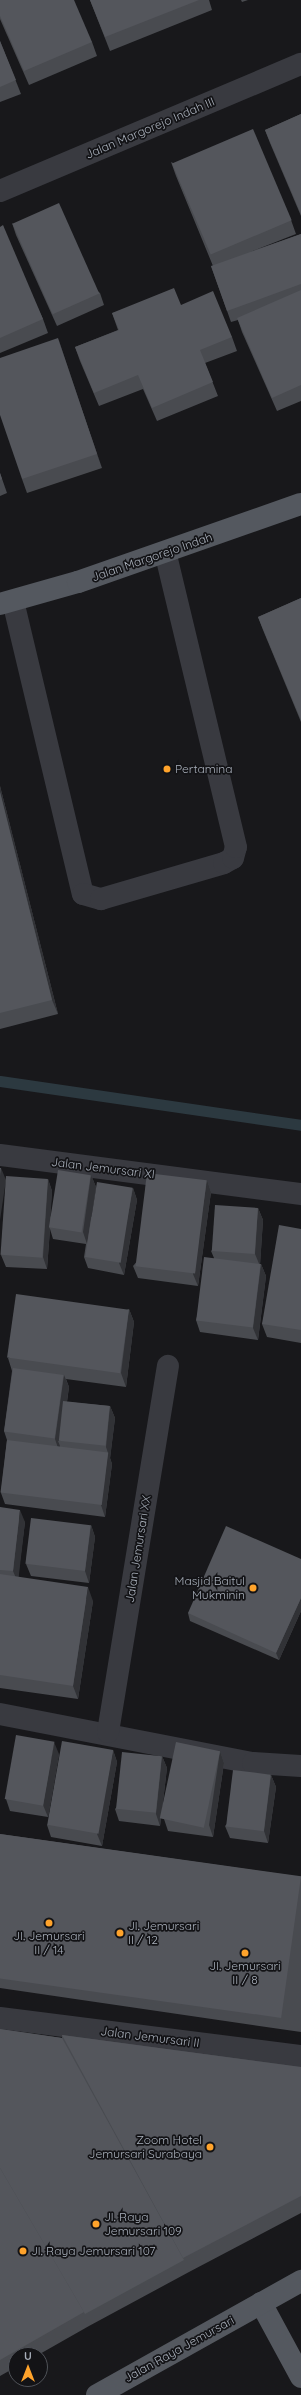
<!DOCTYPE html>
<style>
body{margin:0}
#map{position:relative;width:301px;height:2395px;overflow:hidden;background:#18181b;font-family:Quicksand,sans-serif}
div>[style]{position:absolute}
.stream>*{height:11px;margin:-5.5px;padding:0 5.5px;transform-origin:5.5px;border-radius:5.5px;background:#2c3940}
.minor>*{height:22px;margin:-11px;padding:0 11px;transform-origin:11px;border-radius:11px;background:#393a40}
.major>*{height:22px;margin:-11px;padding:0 11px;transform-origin:11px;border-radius:11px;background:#54585f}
.wall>*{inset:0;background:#494b50}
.shaded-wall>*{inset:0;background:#313236}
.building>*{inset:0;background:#54565c;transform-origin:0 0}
.dots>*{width:11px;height:11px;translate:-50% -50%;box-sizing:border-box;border:2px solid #131316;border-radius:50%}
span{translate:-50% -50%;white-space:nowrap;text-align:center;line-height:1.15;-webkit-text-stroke:3.5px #131316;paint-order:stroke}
.street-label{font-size:12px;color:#a9b0bb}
.poi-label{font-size:12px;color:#a9b0bb}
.left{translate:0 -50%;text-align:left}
.right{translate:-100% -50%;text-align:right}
.north{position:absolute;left:8px;top:2347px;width:40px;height:40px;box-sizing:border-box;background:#131316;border:1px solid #4f5258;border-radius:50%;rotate:0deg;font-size:11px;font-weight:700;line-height:16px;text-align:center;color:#a9b0bb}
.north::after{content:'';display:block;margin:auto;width:14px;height:18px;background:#ffa32b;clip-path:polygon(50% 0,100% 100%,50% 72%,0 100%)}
</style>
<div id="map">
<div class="stream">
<i style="left:0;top:1081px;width:304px;rotate:8.3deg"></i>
</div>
<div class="minor">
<i style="left:0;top:191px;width:327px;rotate:-22.9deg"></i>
<i style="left:13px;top:601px;width:301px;rotate:76.6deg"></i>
<i style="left:83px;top:894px;width:19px;rotate:16deg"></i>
<i style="left:101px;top:899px;width:128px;rotate:-16.3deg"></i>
<i style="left:224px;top:863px;width:10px;rotate:-29deg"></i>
<i style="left:233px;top:858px;width:11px;rotate:-75deg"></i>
<i style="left:236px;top:847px;width:303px;rotate:-103.5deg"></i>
<i style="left:0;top:1155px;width:304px;rotate:7.4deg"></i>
<i style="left:0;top:1714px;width:258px;rotate:11deg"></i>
<i style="left:253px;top:1763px;width:48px;rotate:3.6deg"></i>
<i style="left:108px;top:1732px;width:371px;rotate:-80.7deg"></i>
<i style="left:0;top:2018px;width:303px;rotate:7.2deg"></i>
</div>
<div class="major">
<i style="left:0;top:604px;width:81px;rotate:-15.8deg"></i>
<i style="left:78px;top:582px;width:236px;rotate:-19.3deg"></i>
<i style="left:261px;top:2303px;width:84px;rotate:61.6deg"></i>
<i style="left:97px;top:2395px;width:234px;rotate:-29.2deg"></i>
</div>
<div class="wall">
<i style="clip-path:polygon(0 0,92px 42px,97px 56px,29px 85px,0 19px)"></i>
<i style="clip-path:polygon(90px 0,209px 0,212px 10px,110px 51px)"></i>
<i style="clip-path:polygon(241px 0,248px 0,242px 2px)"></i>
<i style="clip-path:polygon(0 41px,21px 94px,0 102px)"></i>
<i style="clip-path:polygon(301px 114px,301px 216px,270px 143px,265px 130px)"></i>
<i style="clip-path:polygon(171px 162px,291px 220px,296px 234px,250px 252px,301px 234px,301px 401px,277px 411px,242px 332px,238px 320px,231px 322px,211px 266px,213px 266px,176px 176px)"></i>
<i style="clip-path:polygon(12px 223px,100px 293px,104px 305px,57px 326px,16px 235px)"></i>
<i style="clip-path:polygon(0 227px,43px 319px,48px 333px,0 353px)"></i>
<i style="clip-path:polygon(181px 305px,232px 337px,237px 351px,205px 363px,218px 396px,157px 421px,143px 389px,99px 406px,80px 361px,75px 347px,118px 330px,112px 313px)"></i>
<i style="clip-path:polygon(62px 352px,102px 468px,27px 493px,22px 479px)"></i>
<i style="clip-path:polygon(0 473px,7px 493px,0 496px)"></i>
<i style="clip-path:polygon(301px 598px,301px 722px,263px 630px,258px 617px)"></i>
<i style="clip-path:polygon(0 786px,58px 1014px,0 1029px)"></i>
<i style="clip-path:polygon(91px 1175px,96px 1187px,91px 1217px,133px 1188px,137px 1200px,124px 1275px,88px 1268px,84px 1257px,86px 1244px,53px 1239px,50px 1229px,47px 1269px,6px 1267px,1px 1255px,48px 1179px,52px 1191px,50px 1217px)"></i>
<i style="clip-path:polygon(207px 1180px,211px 1192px,198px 1286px,138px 1278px,133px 1266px)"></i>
<i style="clip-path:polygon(258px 1208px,263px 1220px,260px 1264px,261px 1264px,266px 1276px,258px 1340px,200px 1332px,196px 1320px,214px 1258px,211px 1251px)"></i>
<i style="clip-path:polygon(301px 1229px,301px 1343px,267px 1337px,262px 1324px)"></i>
<i style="clip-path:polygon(129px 1309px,134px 1322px,126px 1387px,66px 1379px,69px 1387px,67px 1402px,110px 1406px,115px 1418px,110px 1458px,112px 1464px,105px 1517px,5px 1504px,1px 1493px,7px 1440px,4px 1431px,12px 1371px,8px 1358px)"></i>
<i style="clip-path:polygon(0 1507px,25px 1522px,18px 1577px,93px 1601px,78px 1699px,0 1688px)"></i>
<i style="clip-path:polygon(91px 1525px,95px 1537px,89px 1583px,31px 1576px,26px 1564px)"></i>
<i style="clip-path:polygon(301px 1559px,301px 1611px,279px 1660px,190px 1621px,188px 1613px)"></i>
<i style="clip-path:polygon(113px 1750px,117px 1762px,102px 1846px,51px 1837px,47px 1825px)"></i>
<i style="clip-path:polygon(220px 1751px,224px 1763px,213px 1837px,168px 1831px,164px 1819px)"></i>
<i style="clip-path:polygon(59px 1754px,48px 1817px,10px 1811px,6px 1799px)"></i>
<i style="clip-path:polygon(162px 1756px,167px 1768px,160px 1826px,119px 1821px,115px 1809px)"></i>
<i style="clip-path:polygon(271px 1775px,276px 1787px,268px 1843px,230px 1838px,225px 1826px)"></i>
<i style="clip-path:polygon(0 1834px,301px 1877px,301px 2032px,0 1988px)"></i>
<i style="clip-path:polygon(0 2029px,62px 2038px,62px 2035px,301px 2067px,301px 2213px,189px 2272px,89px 2326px,38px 2355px,16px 2355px,16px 2367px,0 2376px)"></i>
</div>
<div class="shaded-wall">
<i style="clip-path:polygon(58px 338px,62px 352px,102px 468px,97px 454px)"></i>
<i style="clip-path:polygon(0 786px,58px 1014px,52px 1000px,0 792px)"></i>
<i style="clip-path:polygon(1px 1168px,6px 1180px,0 1220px,0 1177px)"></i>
<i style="clip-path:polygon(91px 1175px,96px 1187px,87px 1244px,83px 1232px)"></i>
<i style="clip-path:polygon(48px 1179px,52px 1191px,50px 1227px,49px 1227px,50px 1229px,47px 1269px,43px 1257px)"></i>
<i style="clip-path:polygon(207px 1180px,211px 1192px,198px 1286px,193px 1274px)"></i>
<i style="clip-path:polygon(133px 1188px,137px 1200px,124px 1275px,119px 1263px)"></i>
<i style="clip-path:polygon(258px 1208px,263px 1220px,260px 1266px,255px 1254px)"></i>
<i style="clip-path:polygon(261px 1264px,266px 1276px,258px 1340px,253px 1328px)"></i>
<i style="clip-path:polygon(129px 1309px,134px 1322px,126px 1387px,121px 1373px)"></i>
<i style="clip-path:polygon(64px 1375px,69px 1387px,61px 1441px,58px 1441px,60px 1446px,59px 1451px,55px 1439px)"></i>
<i style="clip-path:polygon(110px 1406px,115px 1418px,110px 1459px,106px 1447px)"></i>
<i style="clip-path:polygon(108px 1452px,112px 1464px,105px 1517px,101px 1505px)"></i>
<i style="clip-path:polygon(20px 1510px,25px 1522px,18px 1583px,13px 1571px)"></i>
<i style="clip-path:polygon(91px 1525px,95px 1537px,89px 1583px,85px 1571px)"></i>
<i style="clip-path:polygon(88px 1587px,93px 1601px,78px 1699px,73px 1686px)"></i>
<i style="clip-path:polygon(301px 1598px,301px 1611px,279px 1660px,276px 1653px)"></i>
<i style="clip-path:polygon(54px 1742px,59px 1754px,48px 1817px,43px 1805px)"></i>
<i style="clip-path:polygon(113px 1750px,117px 1762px,102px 1846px,97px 1834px)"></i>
<i style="clip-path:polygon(220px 1751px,224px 1763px,213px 1837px,209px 1825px)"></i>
<i style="clip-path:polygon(162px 1756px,167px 1768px,160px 1826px,156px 1814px)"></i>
<i style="clip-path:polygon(271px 1775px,276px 1787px,268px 1843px,264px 1831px)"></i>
</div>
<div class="building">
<i style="clip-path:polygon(0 0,74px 0,92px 42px,24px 71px,0 16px)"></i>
<i style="clip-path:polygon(90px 0,199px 0,105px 37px)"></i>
<i style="clip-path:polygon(0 41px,16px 80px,0 87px)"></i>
<i style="clip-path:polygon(301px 114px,301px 214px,265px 130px)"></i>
<i style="left:253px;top:129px;width:99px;height:88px;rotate:67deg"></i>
<i style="left:59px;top:203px;width:99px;height:51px;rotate:66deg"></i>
<i style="clip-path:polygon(3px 225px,43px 319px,0 338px,0 227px)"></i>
<i style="clip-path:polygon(301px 234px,301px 284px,227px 311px,211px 266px)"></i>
<i style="clip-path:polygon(174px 288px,181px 305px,213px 291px,232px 337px,200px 350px,213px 382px,152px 408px,138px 375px,94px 393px,75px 347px,119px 330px,112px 313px)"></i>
<i style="clip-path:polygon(301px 290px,301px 385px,272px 398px,237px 318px)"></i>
<i style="clip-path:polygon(58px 338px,97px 454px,22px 479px,0 415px,0 358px)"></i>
<i style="clip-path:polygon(0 473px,2px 479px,0 480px)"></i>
<i style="clip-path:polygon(301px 598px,301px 720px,258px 617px)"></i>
<i style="clip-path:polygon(0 792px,52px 1000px,0 1013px)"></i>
<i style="clip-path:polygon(0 1168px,1px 1168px,0 1177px)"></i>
<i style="left:58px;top:1170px;width:33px;height:58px;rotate:9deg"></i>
<i style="left:147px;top:1173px;width:60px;height:94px;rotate:7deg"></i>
<i style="left:6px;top:1176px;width:42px;height:79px;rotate:4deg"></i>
<i style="left:97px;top:1182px;width:36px;height:76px;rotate:9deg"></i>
<i style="left:215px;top:1205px;width:43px;height:46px;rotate:4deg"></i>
<i style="clip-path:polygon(279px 1225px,301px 1229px,301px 1330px,262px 1324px)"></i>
<i style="left:204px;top:1257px;width:57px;height:64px;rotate:7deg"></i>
<i style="left:16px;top:1294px;width:114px;height:64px;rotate:8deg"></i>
<i style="left:13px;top:1368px;width:51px;height:64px;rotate:8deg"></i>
<i style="left:63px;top:1401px;width:47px;height:40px;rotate:6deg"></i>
<i style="left:7px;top:1440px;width:102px;height:53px;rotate:7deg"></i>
<i style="clip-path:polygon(0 1507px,20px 1510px,13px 1571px,0 1570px)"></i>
<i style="left:31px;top:1518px;width:60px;height:46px;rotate:7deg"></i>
<i style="clip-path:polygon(226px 1526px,301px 1559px,301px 1598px,276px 1653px,188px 1613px)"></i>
<i style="clip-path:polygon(0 1574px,88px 1587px,73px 1686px,0 1675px)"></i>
<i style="left:16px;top:1735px;width:39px;height:65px;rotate:10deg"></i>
<i style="left:62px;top:1741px;width:52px;height:85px;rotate:10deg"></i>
<i style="left:176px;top:1742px;width:45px;height:78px;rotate:12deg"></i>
<i style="left:122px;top:1752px;width:40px;height:57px;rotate:6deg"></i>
<i style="left:233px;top:1770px;width:38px;height:57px;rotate:7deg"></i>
<i style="left:0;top:1834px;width:304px;height:143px;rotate:8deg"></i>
<i style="clip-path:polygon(0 2029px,62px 2038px,184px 2260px,85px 2314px,0 2168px)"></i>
<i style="clip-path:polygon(62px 2035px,301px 2067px,301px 2196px,183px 2258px)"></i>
<i style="clip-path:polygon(0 2168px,84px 2312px,0 2360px)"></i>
</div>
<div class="dots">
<i style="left:167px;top:769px;background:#ffa32b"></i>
<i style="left:253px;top:1588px;background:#ffa32b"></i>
<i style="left:49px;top:1923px;background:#ffa32b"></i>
<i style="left:120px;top:1933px;background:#ffa32b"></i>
<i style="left:245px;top:1953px;background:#ffa32b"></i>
<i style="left:210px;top:2147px;background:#ffa32b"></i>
<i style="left:96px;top:2224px;background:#ffa32b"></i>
<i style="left:23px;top:2251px;background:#ffa32b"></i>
</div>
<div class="street-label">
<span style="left:150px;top:128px;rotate:-23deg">Jalan Margorejo Indah III</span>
<span style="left:152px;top:557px;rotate:-19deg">Jalan Margorejo Indah</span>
<span style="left:103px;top:1168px;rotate:7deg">Jalan Jemursari XI</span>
<span style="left:138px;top:1549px;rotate:-81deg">Jalan Jemursari XX</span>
<span style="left:150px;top:2037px;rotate:7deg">Jalan Jemursari II</span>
<span style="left:179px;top:2349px;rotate:-29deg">Jalan Raya Jemursari</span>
</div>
<div class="poi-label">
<span class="left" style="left:175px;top:769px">Pertamina</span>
<span class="right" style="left:245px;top:1588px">Masjid Baitul<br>Mukminin</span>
<span class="left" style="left:128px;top:1933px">Jl. Jemursari<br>II / 12</span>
<span style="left:49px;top:1943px">Jl. Jemursari<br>II / 14</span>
<span style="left:245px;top:1973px">Jl. Jemursari<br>II / 8</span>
<span class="right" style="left:202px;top:2147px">Zoom Hotel<br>Jemursari Surabaya</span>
<span class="left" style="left:104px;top:2224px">Jl. Raya<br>Jemursari 109</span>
<span class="left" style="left:31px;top:2251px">Jl. Raya Jemursari 107</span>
</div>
<div class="north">U</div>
</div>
